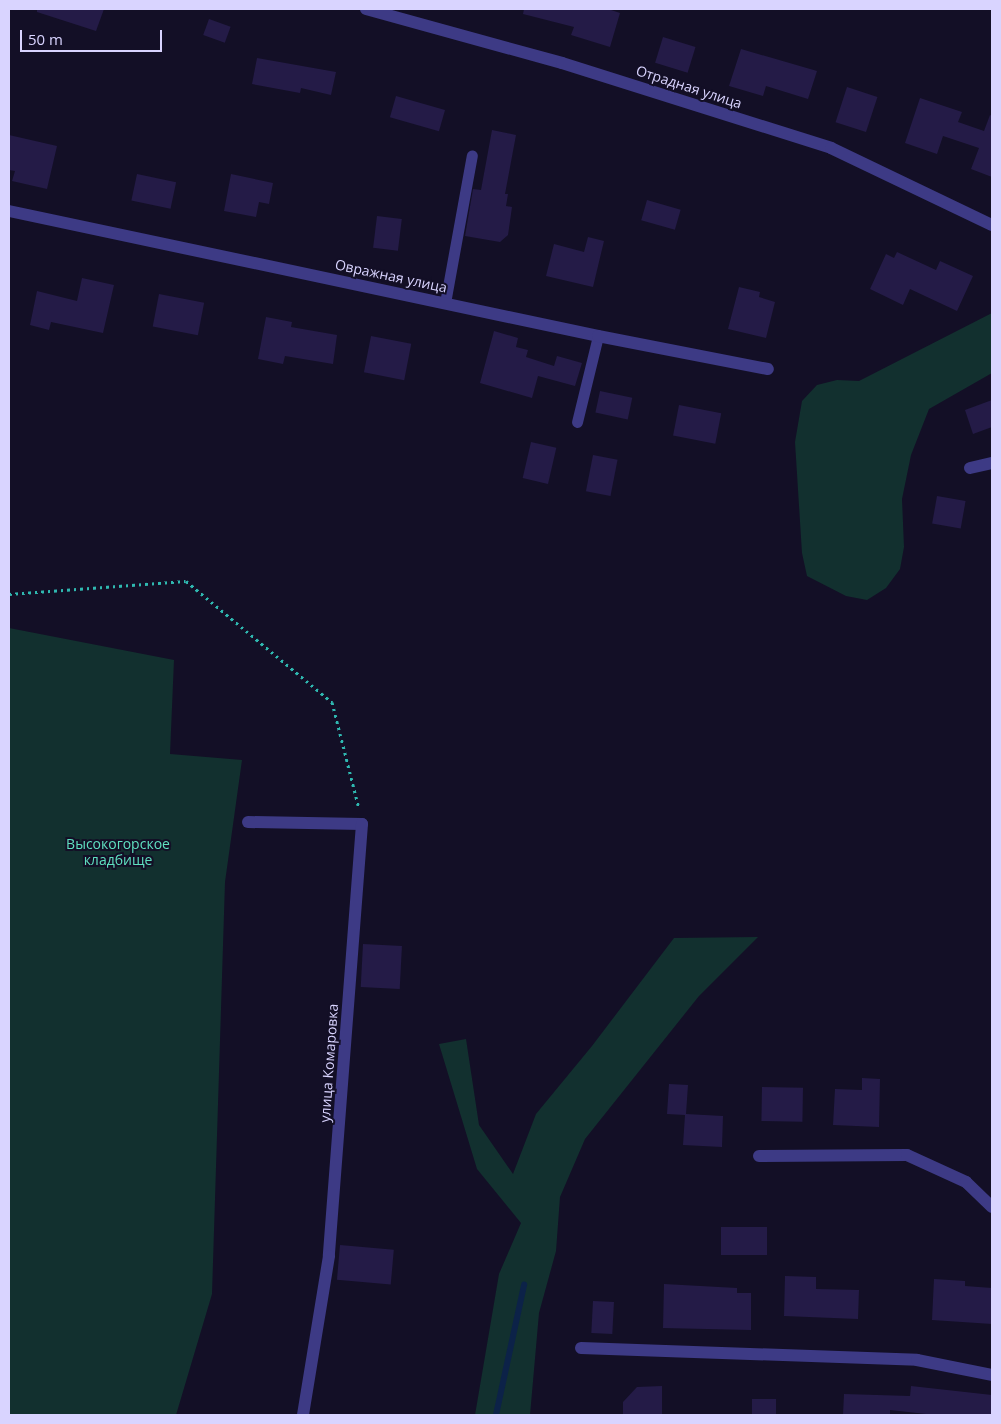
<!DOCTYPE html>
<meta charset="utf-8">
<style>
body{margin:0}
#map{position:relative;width:1001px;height:1424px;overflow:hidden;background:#130f26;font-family:"Open Sans",sans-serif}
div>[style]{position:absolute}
.green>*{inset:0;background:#12302f}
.stream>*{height:5.5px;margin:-2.75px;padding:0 2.75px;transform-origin:2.75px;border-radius:2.75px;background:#0c2248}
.building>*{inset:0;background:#241b47;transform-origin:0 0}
.path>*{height:3px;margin-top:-1.5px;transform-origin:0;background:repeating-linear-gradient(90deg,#2fb8b0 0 2.5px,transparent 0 6.5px)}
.service>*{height:11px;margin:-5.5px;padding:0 5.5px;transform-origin:5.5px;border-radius:5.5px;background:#3d3a85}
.minor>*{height:12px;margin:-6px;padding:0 6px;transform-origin:6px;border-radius:6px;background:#3d3a85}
span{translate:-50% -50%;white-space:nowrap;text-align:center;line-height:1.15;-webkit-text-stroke:4px #130f26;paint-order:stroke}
.street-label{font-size:14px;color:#d9d4ff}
.park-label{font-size:14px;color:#5fe0c0}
.frame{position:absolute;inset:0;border:10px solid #d9d4ff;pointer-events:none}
.scale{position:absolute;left:20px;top:30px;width:142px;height:22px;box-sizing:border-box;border:2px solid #d9d4ff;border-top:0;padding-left:6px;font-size:15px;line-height:18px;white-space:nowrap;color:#d9d4ff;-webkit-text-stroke:4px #130f26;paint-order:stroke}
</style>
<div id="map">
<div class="green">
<i style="clip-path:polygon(992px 313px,992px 373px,929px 409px,911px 455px,902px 499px,904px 547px,900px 569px,886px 588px,867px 600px,846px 596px,807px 576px,802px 553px,795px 442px,802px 401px,817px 385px,837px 380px,859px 381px)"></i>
<i style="clip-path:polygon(9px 628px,174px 660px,170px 754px,242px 760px,225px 882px,212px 1294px,176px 1415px,9px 1415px)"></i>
<i style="clip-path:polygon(758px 937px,699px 996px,585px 1139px,560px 1197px,556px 1251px,539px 1313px,530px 1415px,475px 1415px,499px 1274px,521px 1223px,477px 1169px,439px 1044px,466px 1039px,479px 1125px,513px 1174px,536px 1114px,592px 1046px,674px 938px)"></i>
</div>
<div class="stream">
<i style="left:496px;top:1415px;width:133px;rotate:-77.8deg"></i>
</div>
<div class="building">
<i style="clip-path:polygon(37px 9px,104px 9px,96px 31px,37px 12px)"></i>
<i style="clip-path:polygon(524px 9px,608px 9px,620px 13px,610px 47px,571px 35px,574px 27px,523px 14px)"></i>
<i style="left:209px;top:19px;width:23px;height:17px;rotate:20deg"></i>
<i style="left:663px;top:37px;width:34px;height:27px;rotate:17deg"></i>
<i style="clip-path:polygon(741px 49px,817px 71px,808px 99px,766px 86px,763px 96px,729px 86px)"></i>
<i style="clip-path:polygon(257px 58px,336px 72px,331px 95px,301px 88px,300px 93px,252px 84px)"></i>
<i style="left:847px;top:87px;width:32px;height:37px;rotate:18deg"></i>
<i style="left:396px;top:96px;width:51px;height:22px;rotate:16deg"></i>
<i style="clip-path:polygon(920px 98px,962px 112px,958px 122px,984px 131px,990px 115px,992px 116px,992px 177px,971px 169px,979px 148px,943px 136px,937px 154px,905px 143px)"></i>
<i style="clip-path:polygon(492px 130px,516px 135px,505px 194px,508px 194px,506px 206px,512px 207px,508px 235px,500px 242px,465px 236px,473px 189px,481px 190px)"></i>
<i style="clip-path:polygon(9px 135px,57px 146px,47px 189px,12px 181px,15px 171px,9px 170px)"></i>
<i style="left:137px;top:174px;width:40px;height:27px;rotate:12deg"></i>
<i style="clip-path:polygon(231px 174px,273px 183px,269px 204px,259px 202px,256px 217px,224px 211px)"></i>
<i style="left:647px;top:200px;width:35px;height:21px;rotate:16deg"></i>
<i style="left:377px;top:216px;width:25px;height:32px;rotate:7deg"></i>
<i style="clip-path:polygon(588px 237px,604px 241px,593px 287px,546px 276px,554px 244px,584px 252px)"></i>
<i style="clip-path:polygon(897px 252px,936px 270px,940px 261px,973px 276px,957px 311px,910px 289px,903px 305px,870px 289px,886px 254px,894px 258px)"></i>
<i style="clip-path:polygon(82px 278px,114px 285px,103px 333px,51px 322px,49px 330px,30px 325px,37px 291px,77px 301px)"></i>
<i style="clip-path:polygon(739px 287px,760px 292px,759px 297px,775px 302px,766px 338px,728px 329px)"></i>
<i style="left:159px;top:294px;width:46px;height:33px;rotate:11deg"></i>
<i style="clip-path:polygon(266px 317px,292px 322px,291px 327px,337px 335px,333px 364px,285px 356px,283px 364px,258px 359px)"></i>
<i style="clip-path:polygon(494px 331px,518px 338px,516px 347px,528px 350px,526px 357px,554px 366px,557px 356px,582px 363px,575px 386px,538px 376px,532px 398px,480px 383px)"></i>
<i style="left:371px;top:336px;width:41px;height:37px;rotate:11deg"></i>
<i style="left:600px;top:391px;width:33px;height:22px;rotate:12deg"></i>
<i style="clip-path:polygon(992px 400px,992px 427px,973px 434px,965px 410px)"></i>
<i style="left:679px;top:405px;width:43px;height:31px;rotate:11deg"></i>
<i style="left:531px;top:442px;width:26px;height:37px;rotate:13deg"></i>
<i style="left:593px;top:455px;width:25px;height:37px;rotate:11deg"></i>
<i style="left:937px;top:496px;width:29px;height:28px;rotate:10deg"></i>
<i style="left:363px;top:944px;width:39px;height:43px;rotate:3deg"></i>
<i style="clip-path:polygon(862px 1078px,880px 1079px,879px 1127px,833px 1125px,835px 1089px,862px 1090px)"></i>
<i style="clip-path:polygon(669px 1084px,688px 1085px,686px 1114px,723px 1116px,722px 1147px,683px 1145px,685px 1115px,667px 1114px)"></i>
<i style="left:762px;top:1087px;width:41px;height:34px;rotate:1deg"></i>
<i style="left:721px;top:1227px;width:46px;height:28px"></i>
<i style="left:340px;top:1245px;width:54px;height:35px;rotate:5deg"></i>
<i style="clip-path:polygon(785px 1276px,816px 1277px,816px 1289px,859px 1290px,858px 1319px,784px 1316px)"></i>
<i style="clip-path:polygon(934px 1279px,965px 1281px,965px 1286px,992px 1288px,992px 1324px,932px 1320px)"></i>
<i style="clip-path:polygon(664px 1284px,737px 1288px,737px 1293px,751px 1293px,751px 1330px,663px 1328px)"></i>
<i style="left:593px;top:1301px;width:21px;height:32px;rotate:3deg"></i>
<i style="clip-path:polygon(662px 1386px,662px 1415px,623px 1415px,623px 1402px,637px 1387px)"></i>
<i style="clip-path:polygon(911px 1386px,992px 1395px,992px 1415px,935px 1415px,890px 1410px,890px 1415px,843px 1415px,844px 1394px,910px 1396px)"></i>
<i style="left:752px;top:1399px;width:24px;height:16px"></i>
</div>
<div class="path">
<i style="left:9px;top:594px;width:177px;rotate:-4.2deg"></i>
<i style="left:186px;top:581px;width:190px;rotate:39.7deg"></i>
<i style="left:332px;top:702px;width:110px;rotate:75.8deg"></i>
</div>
<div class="service">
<i style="left:445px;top:303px;width:150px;rotate:-79.7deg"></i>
<i style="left:577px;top:422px;width:89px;rotate:-76.3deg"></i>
</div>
<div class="minor">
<i style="left:366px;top:9px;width:203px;rotate:15.4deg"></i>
<i style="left:562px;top:63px;width:282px;rotate:17.5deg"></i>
<i style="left:831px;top:148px;width:178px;rotate:25.6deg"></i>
<i style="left:9px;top:211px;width:602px;rotate:11.98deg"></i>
<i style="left:598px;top:336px;width:173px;rotate:11deg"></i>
<i style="left:970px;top:468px;width:23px;rotate:-13deg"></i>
<i style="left:248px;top:822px;width:114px;rotate:1deg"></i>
<i style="left:362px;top:824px;width:433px;rotate:94.4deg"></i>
<i style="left:329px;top:1256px;width:161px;rotate:99.3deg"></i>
<i style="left:759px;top:1156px;width:148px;rotate:-0.4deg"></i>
<i style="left:907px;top:1155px;width:65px;rotate:24.6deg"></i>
<i style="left:966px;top:1182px;width:36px;rotate:44deg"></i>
<i style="left:581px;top:1348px;width:336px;rotate:2deg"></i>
<i style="left:917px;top:1360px;width:76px;rotate:11.3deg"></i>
</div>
<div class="street-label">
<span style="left:689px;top:87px;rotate:18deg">Отрадная улица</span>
<span style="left:391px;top:276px;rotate:12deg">Овражная улица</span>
<span style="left:329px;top:1063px;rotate:-86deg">улица Комаровка</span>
</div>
<div class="park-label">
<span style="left:118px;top:852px">Высокогорское<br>кладбище</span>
</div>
<div class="frame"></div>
<div class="scale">50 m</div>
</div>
